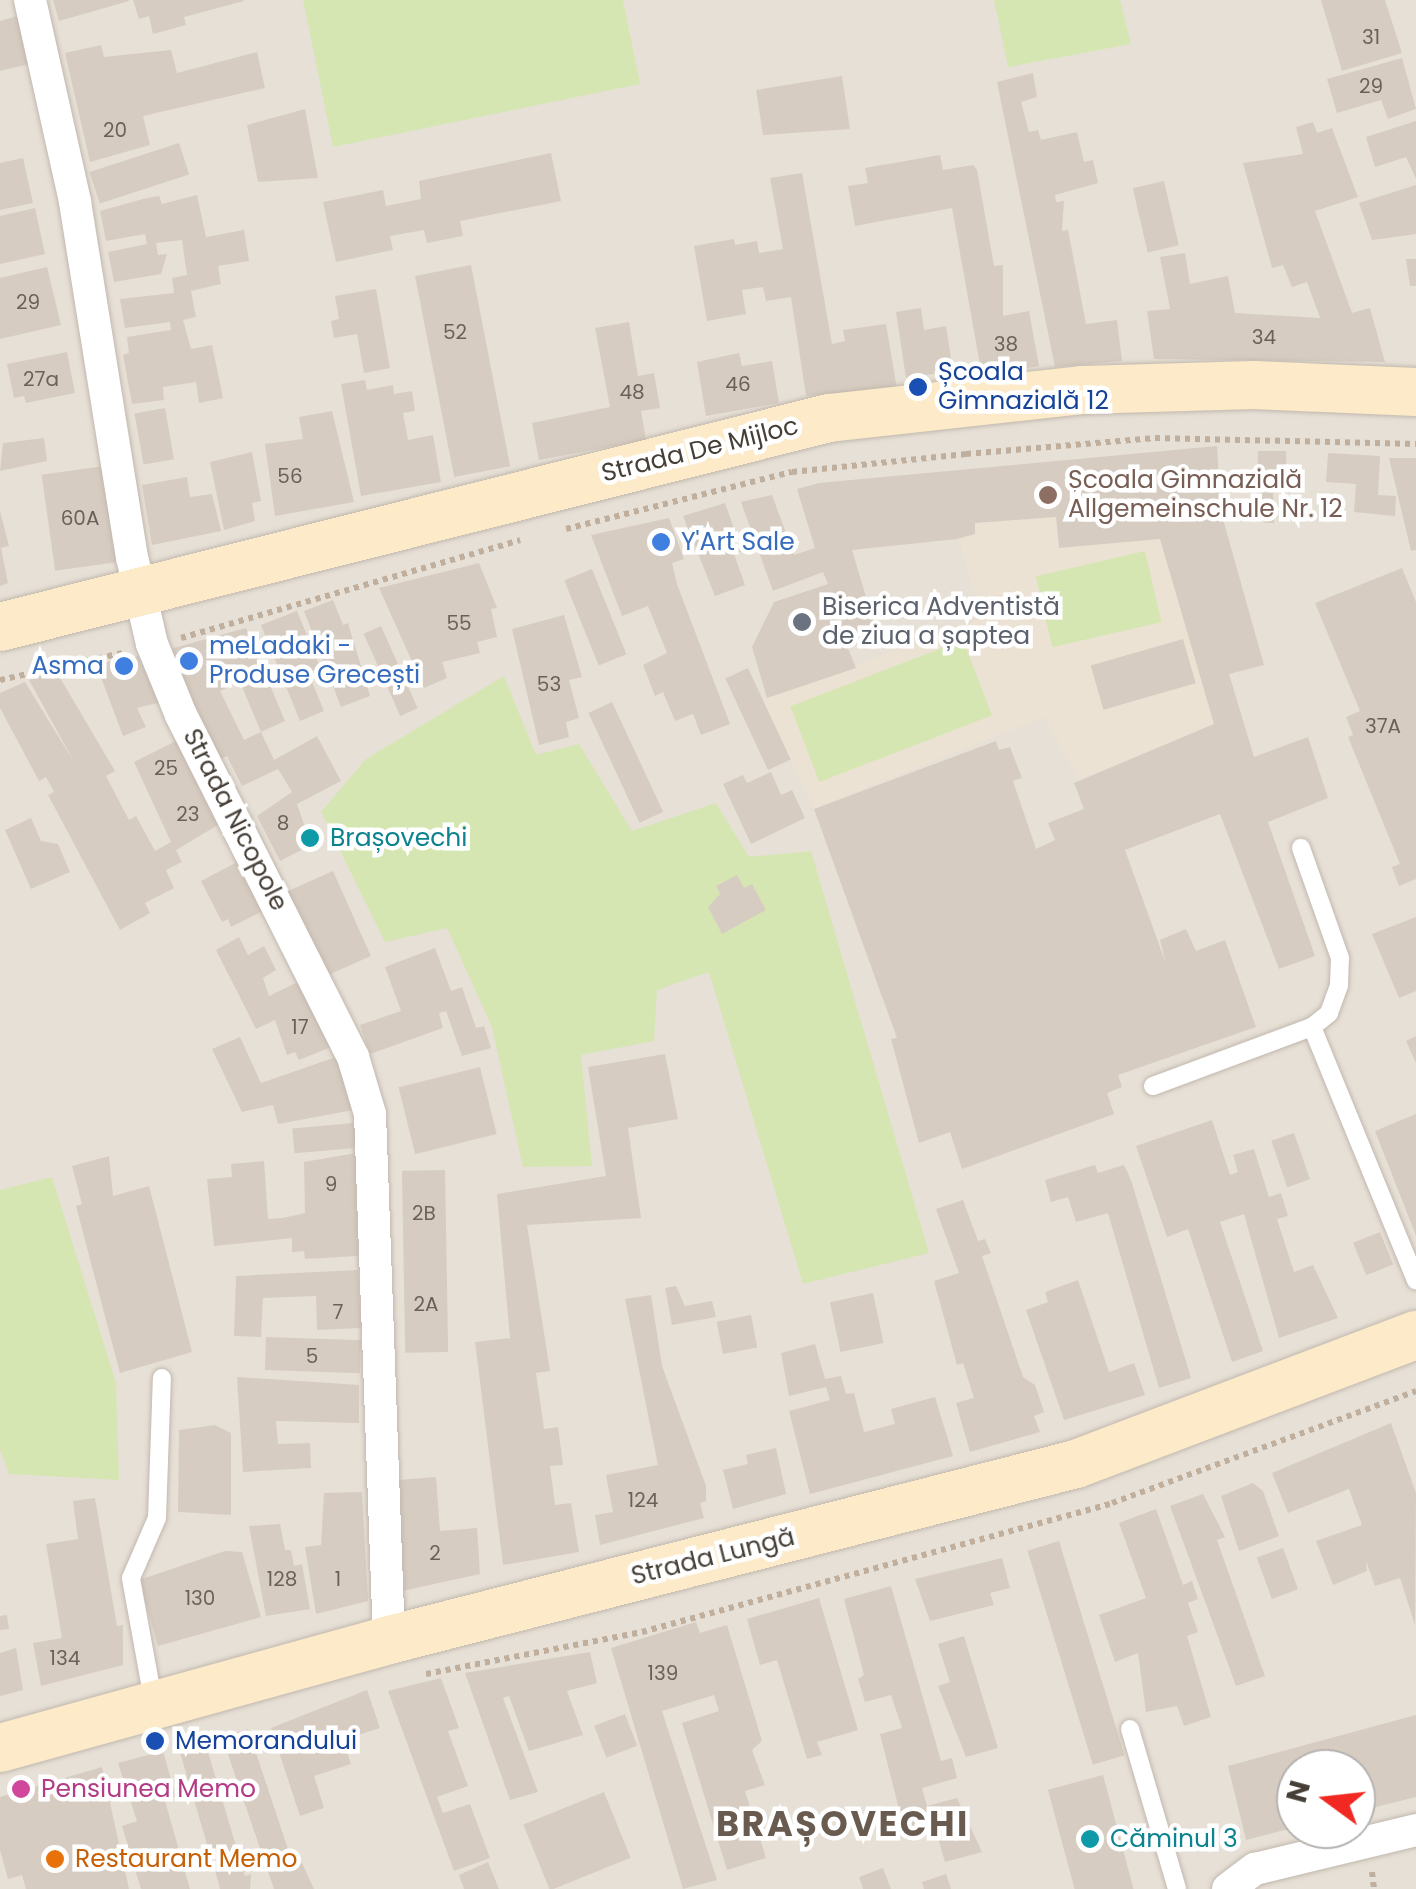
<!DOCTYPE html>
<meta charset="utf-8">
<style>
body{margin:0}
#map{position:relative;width:1416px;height:1889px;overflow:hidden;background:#f3efe8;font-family:Poppins,sans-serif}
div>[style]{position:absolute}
.residential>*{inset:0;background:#e7e0d6}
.education>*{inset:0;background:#ece2d3}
.green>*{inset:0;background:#d5e6b3;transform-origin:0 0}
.building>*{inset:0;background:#d7ccc1;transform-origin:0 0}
.path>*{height:6px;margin-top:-3px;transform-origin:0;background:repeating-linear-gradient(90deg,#c0af9d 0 5px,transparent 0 10px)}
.roads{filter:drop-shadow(0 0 2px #c1b8ae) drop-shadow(0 0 2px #c1b8ae)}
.service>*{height:18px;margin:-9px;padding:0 9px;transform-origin:9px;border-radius:9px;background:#fff}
.minor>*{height:32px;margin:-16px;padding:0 16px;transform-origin:16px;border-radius:16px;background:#fff}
.secondary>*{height:48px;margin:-24px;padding:0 24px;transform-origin:24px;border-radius:24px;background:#fceac9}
.dots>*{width:28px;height:28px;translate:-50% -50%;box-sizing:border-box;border:5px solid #fff;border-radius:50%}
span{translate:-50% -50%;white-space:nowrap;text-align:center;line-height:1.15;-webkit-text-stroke:9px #fff;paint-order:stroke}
.number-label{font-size:20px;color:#6a625a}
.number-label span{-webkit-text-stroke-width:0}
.transit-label{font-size:25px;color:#164399}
.left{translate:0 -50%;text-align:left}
.street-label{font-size:25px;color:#463f37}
.education-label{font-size:25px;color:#785e54}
.shop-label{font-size:25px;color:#366cbe}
.right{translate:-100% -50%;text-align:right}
.worship-label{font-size:25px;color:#5b616d}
.culture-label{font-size:25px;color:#0d838f}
.hotel-label{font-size:25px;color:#b23c85}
.food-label{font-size:25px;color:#c56008}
.district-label{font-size:35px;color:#695b4f;font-weight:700;letter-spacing:2.5px}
.north{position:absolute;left:1276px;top:1749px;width:100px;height:100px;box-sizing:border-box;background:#fff;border:2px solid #b5b2af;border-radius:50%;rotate:285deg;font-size:28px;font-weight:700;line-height:40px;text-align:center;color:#463f37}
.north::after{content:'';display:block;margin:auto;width:35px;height:45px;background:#f12922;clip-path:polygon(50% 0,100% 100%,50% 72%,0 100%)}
</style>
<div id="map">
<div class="residential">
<i style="clip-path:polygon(evenodd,0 0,1416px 0,1416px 1889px,0 1889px,0 0,1296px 1769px,1356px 1769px,1356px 1829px,1296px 1829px,1296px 1769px)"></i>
</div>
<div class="education">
<i style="clip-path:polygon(1142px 453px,1214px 724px,1079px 780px,1044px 717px,814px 809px,762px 700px,982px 618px,939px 472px)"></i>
</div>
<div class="green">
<i style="clip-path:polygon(303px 0,623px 0,640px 84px,333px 147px)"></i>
<i style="clip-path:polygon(994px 0,1120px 0,1131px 44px,1008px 67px)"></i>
<i style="left:1145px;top:551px;width:73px;height:112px;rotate:77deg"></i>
<i style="left:963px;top:640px;width:81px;height:185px;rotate:69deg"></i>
<i style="clip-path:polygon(504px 676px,536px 755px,579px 744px,632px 831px,716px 803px,749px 857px,811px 851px,929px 1253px,803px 1284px,709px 972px,657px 990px,654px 1041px,581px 1055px,592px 1166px,523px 1167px,492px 1027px,447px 928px,385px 942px,321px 812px,366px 759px)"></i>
<i style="clip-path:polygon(52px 1177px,116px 1383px,119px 1480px,9px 1474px,0 1450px,0 1190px)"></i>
</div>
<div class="building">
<i style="clip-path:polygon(53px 0,129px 0,129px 1px,59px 21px)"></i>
<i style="clip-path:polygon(133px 0,244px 0,244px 1px,184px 17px,186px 25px,153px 34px,149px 16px,139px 19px)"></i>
<i style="clip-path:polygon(1321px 0,1385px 0,1402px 53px,1342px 71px)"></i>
<i style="clip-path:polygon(17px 16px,29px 64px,0 71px,0 21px)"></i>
<i style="clip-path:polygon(101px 45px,104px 57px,171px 50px,177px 73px,257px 52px,265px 88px,143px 116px,150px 145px,90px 162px,65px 53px)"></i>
<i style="clip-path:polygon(1402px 58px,1416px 109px,1388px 119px,1381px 100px,1337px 113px,1327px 79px)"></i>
<i style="clip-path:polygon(1033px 73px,1037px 97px,1021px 102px,1029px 132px,1038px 130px,1041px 140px,1077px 132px,1084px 162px,1093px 160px,1098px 183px,1055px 195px,1056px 202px,1064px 201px,1062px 231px,1068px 230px,1086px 324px,1117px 320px,1122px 361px,1055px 367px,997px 82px)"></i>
<i style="clip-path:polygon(842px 76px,850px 129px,763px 135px,756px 90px)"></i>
<i style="clip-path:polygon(305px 109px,318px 178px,258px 182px,247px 125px)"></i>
<i style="clip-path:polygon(1416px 121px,1416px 179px,1406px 157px,1375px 167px,1366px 137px)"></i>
<i style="clip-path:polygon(1313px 122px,1317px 133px,1332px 128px,1358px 197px,1315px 211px,1352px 313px,1370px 308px,1385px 362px,1154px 359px,1147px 311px,1170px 309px,1160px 257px,1185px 253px,1190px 284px,1228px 276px,1235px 313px,1320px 318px,1307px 282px,1292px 287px,1283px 265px,1272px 268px,1243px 163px,1303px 154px,1296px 127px)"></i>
<i style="left:179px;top:143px;width:33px;height:94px;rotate:72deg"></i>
<i style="clip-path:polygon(551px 153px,561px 201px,460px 221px,463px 236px,427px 243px,424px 230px,390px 236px,393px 250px,336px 262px,323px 202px,383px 190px,386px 206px,421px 199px,419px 181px)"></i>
<i style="clip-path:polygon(940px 155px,943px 170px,973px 165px,977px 170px,994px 266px,1003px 265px,1003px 316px,1029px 311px,1039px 366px,982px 376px,952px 208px,855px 226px,848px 186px,868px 183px,865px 168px)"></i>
<i style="clip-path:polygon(23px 158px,33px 203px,0 210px,0 163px)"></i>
<i style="clip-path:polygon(802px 173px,832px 344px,845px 341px,843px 330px,886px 324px,897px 389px,806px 396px,791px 297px,766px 301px,763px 287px,742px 290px,746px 314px,707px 321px,694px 246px,734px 239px,735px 245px,757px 241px,759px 253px,783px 249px,770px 178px)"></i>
<i style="left:1164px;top:181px;width:66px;height:32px;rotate:77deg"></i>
<i style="clip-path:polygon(1416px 185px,1416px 234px,1372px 240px,1359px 203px)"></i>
<i style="clip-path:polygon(197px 195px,206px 237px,244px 230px,249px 261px,218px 266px,221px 284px,191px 291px,196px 317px,183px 320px,191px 349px,212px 345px,223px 398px,199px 403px,196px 382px,163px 387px,164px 400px,132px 404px,123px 355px,129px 353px,127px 337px,171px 330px,170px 322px,125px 328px,120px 299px,174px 293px,172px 278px,187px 275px,182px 240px,156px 243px,158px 255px,167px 254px,161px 274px,114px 282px,108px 252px,147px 244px,145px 234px,106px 241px,100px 211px,143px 199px,159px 196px,162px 204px)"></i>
<i style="clip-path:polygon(35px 208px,45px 254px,0 264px,0 216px)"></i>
<i style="clip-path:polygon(1406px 259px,1416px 259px,1416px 286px,1410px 286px)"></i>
<i style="left:471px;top:265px;width:205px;height:57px;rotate:79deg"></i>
<i style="clip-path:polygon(47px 267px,61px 325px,0 339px,0 278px)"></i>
<i style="clip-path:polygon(376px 289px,390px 368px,364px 373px,357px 334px,334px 338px,331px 321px,339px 319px,335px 296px)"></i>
<i style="clip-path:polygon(921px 308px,924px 330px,946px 326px,953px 371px,906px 378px,896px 312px)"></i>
<i style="clip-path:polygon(629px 322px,638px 376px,654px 373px,660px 408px,641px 411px,646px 440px,539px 460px,532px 423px,610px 407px,595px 328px)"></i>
<i style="clip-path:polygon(67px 352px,75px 393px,26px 403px,24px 396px,14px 398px,7px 364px)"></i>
<i style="clip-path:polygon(739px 353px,742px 366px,772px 361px,779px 403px,706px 416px,697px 362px)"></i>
<i style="clip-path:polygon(365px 380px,367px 390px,393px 385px,394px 394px,412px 391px,415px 411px,403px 413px,408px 440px,433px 435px,441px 482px,361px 496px,341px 384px)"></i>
<i style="left:165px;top:408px;width:52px;height:31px;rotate:80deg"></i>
<i style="clip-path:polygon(332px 411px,354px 502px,275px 516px,265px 444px,303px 439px,299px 417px)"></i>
<i style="clip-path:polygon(44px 438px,47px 461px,0 471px,3px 443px)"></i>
<i style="clip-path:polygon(1217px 446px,1221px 512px,1264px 665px,1229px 674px,1254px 757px,1308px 737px,1328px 798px,1268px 822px,1315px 956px,1279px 969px,1220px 814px,1125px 850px,1166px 964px,1160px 940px,1186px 929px,1196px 951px,1225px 940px,1256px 1027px,1118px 1075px,1122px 1087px,1107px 1093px,1114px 1114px,962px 1169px,950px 1132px,919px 1143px,891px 1039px,897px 1038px,814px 809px,996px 741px,999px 750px,1010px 747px,1022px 778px,1013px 781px,1036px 849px,1055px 840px,1048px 823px,1084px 809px,1074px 783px,1214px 724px,1160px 539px,1059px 548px,1056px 517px,975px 523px,975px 534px,957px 539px,852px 550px,876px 630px,845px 641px,856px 668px,767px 698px,752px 647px,774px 602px,828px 584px,823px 572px,773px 591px,741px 502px,772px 495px,794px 555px,815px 548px,797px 489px,819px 483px)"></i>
<i style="clip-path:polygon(1258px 451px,1286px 451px,1287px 493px,1273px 493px,1274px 523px,1265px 523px,1257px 493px)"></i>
<i style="clip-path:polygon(252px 452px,261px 501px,252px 503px,255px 521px,224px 530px,210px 462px)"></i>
<i style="clip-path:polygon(1328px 453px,1380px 456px,1378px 495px,1396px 496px,1395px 516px,1354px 512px,1356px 484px,1326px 482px)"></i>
<i style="clip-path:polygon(1389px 458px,1416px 458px,1416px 550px,1411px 551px)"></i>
<i style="left:104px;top:466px;width:97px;height:63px;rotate:82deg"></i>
<i style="clip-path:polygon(187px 477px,190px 497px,212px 494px,221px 531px,152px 545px,142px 485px)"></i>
<i style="clip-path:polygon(725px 503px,742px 551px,734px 554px,745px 585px,715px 596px,683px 516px)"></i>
<i style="clip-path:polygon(0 511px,9px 546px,1px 548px,8px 583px,0 586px)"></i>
<i style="clip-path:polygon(669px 518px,684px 559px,672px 563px,677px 584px,730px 724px,701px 735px,693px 714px,675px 721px,663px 692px,655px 696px,643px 665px,667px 653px,648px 606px,622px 616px,591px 535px)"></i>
<i style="clip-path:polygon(479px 563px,497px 608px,491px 609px,497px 637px,477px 642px,480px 653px,442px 662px,447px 678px,424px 688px,379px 588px)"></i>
<i style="clip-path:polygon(1402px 568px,1416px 602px,1416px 879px,1399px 886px,1392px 867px,1400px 864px,1348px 737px,1353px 735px,1346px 717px,1360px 711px,1315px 603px)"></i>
<i style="left:592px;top:569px;width:92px;height:30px;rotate:68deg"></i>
<i style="clip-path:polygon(333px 600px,343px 625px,348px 623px,370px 696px,341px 707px,304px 611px)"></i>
<i style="clip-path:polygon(297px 611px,322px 672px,310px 677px,324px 711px,300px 721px,261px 625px)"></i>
<i style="clip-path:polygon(564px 615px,582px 677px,569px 680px,579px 718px,566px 722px,569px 737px,539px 745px,512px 629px)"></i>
<i style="left:381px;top:626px;width:90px;height:19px;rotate:66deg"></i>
<i style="clip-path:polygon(246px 628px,285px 721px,261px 732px,240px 682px,220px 691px,244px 740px,261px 732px,274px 760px,317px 736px,341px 781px,297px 804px,311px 845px,280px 861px,257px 816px,292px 792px,278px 769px,242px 786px,227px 756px,221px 759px,171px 658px,174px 648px)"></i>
<i style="left:1183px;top:639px;width:46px;height:96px;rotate:74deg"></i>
<i style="clip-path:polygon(139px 656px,161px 702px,137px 708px,146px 727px,123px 736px,96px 664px)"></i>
<i style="left:748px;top:668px;width:101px;height:25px;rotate:65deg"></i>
<i style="clip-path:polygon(56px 671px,115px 771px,106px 776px,129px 820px,136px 816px,155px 851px,171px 842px,134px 762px,180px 739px,223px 822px,176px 850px,182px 862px,166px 870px,174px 888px,145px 903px,150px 913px,120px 930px,48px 795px,54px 792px,46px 777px,39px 781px,0 708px,0 693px,25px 682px,74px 762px,29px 680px)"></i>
<i style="left:612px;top:702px;width:121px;height:26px;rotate:65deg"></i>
<i style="clip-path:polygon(771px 772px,781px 795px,792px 790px,805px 818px,751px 844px,723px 784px,743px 775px,747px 783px)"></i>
<i style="clip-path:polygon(31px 818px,41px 841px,58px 844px,70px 872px,31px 889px,5px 830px)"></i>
<i style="clip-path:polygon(243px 859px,267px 909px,231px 927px,228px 919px,222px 922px,201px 881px)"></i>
<i style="left:333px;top:871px;width:93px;height:51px;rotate:66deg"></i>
<i style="clip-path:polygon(737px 875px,744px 888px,752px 884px,766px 910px,722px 934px,708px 907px,720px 894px,716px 886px)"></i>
<i style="clip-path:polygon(1416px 917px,1416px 991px,1399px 998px,1372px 934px)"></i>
<i style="clip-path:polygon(239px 937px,248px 955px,264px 946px,276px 970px,263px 978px,269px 996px,300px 981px,331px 1047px,299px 1060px,295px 1052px,287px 1055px,275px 1020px,256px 1029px,216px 950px)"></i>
<i style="clip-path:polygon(435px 948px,451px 991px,462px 987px,476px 1028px,484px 1026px,491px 1048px,462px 1056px,446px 1011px,439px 1013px,443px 1028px,370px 1054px,360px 1025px,401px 1011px,385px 967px)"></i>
<i style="clip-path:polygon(1416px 1036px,1416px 1063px,1406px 1041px)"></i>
<i style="clip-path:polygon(240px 1037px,261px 1083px,336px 1057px,353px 1110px,278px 1124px,273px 1105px,242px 1112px,212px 1049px)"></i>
<i style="clip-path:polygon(665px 1054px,678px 1119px,628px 1128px,641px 1218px,527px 1225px,550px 1371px,536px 1373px,544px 1429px,558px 1427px,563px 1465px,550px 1466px,555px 1505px,571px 1503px,579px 1552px,503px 1565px,475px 1342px,510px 1338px,497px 1194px,606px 1176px,588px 1067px)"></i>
<i style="left:480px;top:1067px;width:69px;height:84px;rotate:76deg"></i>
<i style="clip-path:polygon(1416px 1114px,1416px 1236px,1375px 1131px)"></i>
<i style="clip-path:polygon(1212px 1120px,1230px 1175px,1238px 1172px,1233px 1155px,1254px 1149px,1269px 1197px,1281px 1193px,1288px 1216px,1277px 1219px,1294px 1272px,1313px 1265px,1338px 1318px,1279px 1338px,1244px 1214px,1220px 1222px,1263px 1351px,1232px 1362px,1188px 1229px,1167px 1237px,1136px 1146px)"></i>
<i style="left:354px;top:1123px;width:25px;height:62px;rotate:85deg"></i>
<i style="left:1294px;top:1133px;width:49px;height:24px;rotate:71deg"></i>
<i style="clip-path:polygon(356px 1153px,358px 1256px,305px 1259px,304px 1251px,292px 1252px,292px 1238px,214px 1246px,207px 1179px,232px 1177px,231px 1164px,264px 1161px,268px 1219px,283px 1218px,305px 1213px,304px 1162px)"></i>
<i style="clip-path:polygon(109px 1156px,113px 1196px,149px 1186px,192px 1352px,120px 1373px,76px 1206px,82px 1204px,72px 1166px)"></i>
<i style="clip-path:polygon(1095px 1165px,1098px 1173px,1124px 1165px,1131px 1180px,1191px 1378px,1159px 1388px,1108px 1213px,1076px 1222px,1068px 1197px,1051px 1202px,1045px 1180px)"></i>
<i style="left:445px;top:1170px;width:182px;height:43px;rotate:89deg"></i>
<i style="clip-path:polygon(963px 1200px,978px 1241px,985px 1239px,991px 1253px,982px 1256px,1023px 1377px,1035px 1385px,1044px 1412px,1034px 1416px,1040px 1432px,970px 1452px,956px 1403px,974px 1398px,963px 1363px,957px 1365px,934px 1281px,959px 1273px,936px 1209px)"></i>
<i style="left:1380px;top:1232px;width:35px;height:29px;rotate:68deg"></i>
<i style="clip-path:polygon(358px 1270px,361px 1328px,317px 1330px,316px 1296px,263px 1298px,261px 1337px,234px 1336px,236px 1276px)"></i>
<i style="clip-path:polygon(1078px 1280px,1109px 1372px,1134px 1363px,1145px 1395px,1064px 1420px,1026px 1310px,1048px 1302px,1045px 1292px)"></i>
<i style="clip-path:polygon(676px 1286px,685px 1306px,712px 1301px,716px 1317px,672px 1325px,665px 1288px)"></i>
<i style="left:873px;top:1293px;width:51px;height:44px;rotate:78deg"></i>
<i style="clip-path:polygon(651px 1295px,662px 1366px,706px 1486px,706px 1501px,700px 1503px,704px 1518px,600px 1545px,595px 1515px,613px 1512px,606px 1475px,658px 1465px,625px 1299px)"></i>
<i style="left:751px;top:1315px;width:33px;height:35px;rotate:79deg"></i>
<i style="left:266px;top:1337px;width:95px;height:33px;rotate:2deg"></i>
<i style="clip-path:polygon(815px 1344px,825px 1379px,841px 1376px,846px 1394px,854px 1393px,864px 1432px,895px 1424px,891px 1409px,935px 1397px,953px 1456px,810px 1494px,789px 1411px,830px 1400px,826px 1387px,789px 1396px,781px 1353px)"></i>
<i style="clip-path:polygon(237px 1377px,359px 1385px,359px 1423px,276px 1421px,278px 1444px,310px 1443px,311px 1468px,243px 1472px)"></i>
<i style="clip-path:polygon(1391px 1423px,1416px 1493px,1415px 1625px,1400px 1578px,1375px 1586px,1366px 1561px,1367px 1571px,1333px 1585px,1316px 1541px,1362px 1525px,1349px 1489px,1288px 1513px,1272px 1473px)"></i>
<i style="clip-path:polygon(215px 1425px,231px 1433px,231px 1515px,178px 1512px,179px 1430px)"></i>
<i style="clip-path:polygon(776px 1448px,786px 1494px,733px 1509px,723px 1470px,748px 1464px,746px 1455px)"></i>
<i style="clip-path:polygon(436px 1477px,440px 1531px,477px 1528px,480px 1574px,393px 1593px,386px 1481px)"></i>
<i style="clip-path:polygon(1253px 1483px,1263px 1491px,1279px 1536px,1239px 1551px,1221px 1496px)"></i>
<i style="clip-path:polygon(362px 1492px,368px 1601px,316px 1614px,305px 1547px,321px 1545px,324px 1493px)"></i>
<i style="clip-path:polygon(1203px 1494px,1225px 1537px,1217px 1540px,1265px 1676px,1236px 1686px,1170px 1506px)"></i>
<i style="clip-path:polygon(95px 1498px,117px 1626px,123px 1625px,123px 1665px,41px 1686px,33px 1643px,62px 1638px,46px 1544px,78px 1539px,73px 1501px)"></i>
<i style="clip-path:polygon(1156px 1509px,1183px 1585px,1192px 1581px,1198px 1599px,1188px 1603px,1198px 1632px,1187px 1636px,1211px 1717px,1184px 1726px,1177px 1706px,1146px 1712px,1138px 1653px,1115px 1662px,1099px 1615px,1146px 1598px,1119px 1523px)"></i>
<i style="clip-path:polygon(280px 1524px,285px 1550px,291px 1550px,294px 1566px,302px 1564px,310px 1609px,266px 1616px,249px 1526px)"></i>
<i style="left:1059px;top:1541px;width:224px;height:33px;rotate:73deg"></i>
<i style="left:1283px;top:1548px;width:44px;height:28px;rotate:70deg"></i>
<i style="clip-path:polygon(225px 1551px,242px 1552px,261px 1617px,158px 1646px,139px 1580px)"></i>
<i style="clip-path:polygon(1002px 1558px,1010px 1588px,990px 1593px,994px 1605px,930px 1621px,915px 1579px)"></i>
<i style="clip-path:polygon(891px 1586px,941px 1761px,952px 1758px,957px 1778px,922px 1788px,927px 1806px,957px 1798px,982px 1852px,945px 1862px,933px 1821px,904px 1829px,880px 1734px,902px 1728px,891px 1695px,865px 1702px,858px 1679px,864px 1675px,844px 1599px)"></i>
<i style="clip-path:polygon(819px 1598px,858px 1730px,817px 1742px,822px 1755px,807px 1759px,777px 1660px,760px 1665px,747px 1619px)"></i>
<i style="clip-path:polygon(7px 1615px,9px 1629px,0 1630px,0 1616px)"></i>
<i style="clip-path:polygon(696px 1622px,700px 1633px,727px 1625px,762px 1741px,752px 1750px,765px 1785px,745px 1791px,766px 1858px,727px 1870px,682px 1723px,719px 1711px,714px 1695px,662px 1711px,717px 1880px,683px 1889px,611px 1648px)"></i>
<i style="clip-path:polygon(964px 1636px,998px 1748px,966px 1757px,938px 1686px,950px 1682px,938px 1644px)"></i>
<i style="clip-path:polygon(16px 1648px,23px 1690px,0 1696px,0 1653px)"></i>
<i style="clip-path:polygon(590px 1652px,597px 1683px,567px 1691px,583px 1735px,529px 1751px,509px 1696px,503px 1698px,538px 1792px,510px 1800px,465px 1673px)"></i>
<i style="clip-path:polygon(441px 1678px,459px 1728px,448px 1731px,468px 1786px,437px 1797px,443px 1813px,470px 1804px,490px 1858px,454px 1871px,388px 1691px)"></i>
<i style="clip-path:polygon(367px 1690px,380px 1728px,343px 1740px,351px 1764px,314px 1776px,324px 1808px,300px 1816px,271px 1728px)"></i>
<i style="left:625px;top:1714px;width:34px;height:33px;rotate:69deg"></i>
<i style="clip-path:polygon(1416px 1715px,1416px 1797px,1356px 1812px,1356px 1769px,1296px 1769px,1296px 1827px,1246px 1840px,1228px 1766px)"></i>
<i style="clip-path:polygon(248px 1729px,294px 1867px,302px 1863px,314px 1889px,274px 1889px,222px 1737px)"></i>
<i style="clip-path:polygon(205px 1742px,245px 1876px,251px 1874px,250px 1889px,220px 1889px,218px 1881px,179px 1749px)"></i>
<i style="clip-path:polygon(163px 1751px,176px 1797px,165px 1801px,190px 1889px,141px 1889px,122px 1826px,137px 1821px,118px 1763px)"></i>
<i style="clip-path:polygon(102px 1767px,129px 1889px,26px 1889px,22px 1875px,8px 1879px,0 1850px,0 1797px)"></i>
<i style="left:1103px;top:1775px;width:118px;height:57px;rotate:75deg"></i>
<i style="left:604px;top:1792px;width:71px;height:87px;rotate:68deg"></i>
<i style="clip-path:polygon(488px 1862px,499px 1889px,464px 1889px,459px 1875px)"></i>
<i style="clip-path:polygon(883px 1868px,891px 1889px,863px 1889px,859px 1877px)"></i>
<i style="clip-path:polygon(946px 1874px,951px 1889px,924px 1889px,922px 1882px)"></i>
</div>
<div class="path">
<i style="left:566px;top:529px;width:233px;rotate:-14.2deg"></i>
<i style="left:792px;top:472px;width:175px;rotate:-5.9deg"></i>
<i style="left:966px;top:454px;width:190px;rotate:-4.8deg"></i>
<i style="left:1155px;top:438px;width:261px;rotate:1.3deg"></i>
<i style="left:181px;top:638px;width:353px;rotate:-16.1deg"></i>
<i style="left:0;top:680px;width:129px;rotate:-12.5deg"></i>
<i style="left:426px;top:1674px;width:220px;rotate:-11deg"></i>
<i style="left:642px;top:1632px;width:487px;rotate:-15.3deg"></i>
<i style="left:1112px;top:1503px;width:324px;rotate:-20.2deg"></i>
<i style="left:1372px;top:1872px;width:17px;rotate:83deg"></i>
</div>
<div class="roads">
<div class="service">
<i style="left:1312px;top:1027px;width:274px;rotate:67.7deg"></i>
<i style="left:1153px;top:1086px;width:170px;rotate:-20.4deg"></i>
<i style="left:1312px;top:1027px;width:22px;rotate:-39deg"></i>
<i style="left:1329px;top:1013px;width:30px;rotate:-70deg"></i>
<i style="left:1339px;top:985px;width:27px;rotate:-88deg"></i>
<i style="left:1340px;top:958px;width:117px;rotate:-109.5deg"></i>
<i style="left:154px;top:1705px;width:129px;rotate:-100.3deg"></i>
<i style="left:131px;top:1578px;width:65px;rotate:-66.6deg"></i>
<i style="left:157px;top:1518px;width:140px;rotate:-88deg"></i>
<i style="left:1130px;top:1729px;width:167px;rotate:73.6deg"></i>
</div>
<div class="minor">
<i style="left:30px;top:0;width:207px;rotate:77.4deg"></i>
<i style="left:75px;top:202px;width:360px;rotate:80.9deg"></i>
<i style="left:132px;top:557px;width:89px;rotate:77.1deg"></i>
<i style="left:152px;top:644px;width:77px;rotate:67.8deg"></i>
<i style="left:181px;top:715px;width:383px;rotate:63.3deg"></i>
<i style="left:353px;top:1057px;width:59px;rotate:73.4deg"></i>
<i style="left:370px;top:1114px;width:526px;rotate:87.93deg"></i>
<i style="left:1228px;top:1889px;width:34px;rotate:-37deg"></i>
<i style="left:1255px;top:1869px;width:166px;rotate:-13.6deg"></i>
</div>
<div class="secondary">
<i style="left:0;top:627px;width:855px;rotate:-14.15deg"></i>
<i style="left:829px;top:418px;width:256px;rotate:-6.3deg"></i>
<i style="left:1083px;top:390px;width:171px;rotate:-1.7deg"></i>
<i style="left:1254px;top:385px;width:162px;rotate:2.5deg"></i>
<i style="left:0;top:1748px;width:404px;rotate:-15.5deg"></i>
<i style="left:389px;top:1640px;width:709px;rotate:-14.37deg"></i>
<i style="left:1076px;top:1464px;width:364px;rotate:-20.8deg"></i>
</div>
</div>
<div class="dots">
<i style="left:918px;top:387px;background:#1a4fb4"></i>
<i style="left:1048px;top:495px;background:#8d6e63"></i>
<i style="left:661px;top:542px;background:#3f7fe0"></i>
<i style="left:802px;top:622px;background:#6b7280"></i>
<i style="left:189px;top:661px;background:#3f7fe0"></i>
<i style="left:124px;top:666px;background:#3f7fe0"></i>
<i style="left:310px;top:838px;background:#0f9aa8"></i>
<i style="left:155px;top:1741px;background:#1a4fb4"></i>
<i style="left:21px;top:1789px;background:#d1479c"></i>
<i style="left:1090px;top:1839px;background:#0f9aa8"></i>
<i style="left:55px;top:1859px;background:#e8710a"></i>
</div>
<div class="number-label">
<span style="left:1371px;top:37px">31</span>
<span style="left:1371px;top:86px">29</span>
<span style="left:115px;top:130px">20</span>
<span style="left:28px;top:302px">29</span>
<span style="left:455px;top:332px">52</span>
<span style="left:1264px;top:337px">34</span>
<span style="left:1006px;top:344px">38</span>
<span style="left:41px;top:379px">27a</span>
<span style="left:738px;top:384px">46</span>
<span style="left:632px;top:392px">48</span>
<span style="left:290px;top:476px">56</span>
<span style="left:80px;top:518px">60A</span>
<span style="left:459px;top:623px">55</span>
<span style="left:549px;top:684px">53</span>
<span style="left:1383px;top:726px">37A</span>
<span style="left:166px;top:768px">25</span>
<span style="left:188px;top:814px">23</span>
<span style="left:283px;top:823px">8</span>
<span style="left:300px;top:1027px">17</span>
<span style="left:331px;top:1184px">9</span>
<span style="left:424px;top:1213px">2B</span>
<span style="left:426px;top:1304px">2A</span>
<span style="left:338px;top:1312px">7</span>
<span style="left:312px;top:1356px">5</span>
<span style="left:643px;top:1500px">124</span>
<span style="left:435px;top:1553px">2</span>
<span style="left:282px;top:1579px">128</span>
<span style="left:338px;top:1579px">1</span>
<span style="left:200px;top:1598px">130</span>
<span style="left:65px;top:1658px">134</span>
<span style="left:663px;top:1673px">139</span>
</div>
<div class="transit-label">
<span class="left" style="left:938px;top:387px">Școala<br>Gimnazială 12</span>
<span class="left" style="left:175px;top:1741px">Memorandului</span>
</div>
<div class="street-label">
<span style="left:700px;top:450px;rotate:-14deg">Strada De Mijloc</span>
<span style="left:235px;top:820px;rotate:63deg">Strada Nicopole</span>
<span style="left:713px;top:1557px;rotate:-14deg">Strada Lungă</span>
</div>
<div class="education-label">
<span class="left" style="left:1068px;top:495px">Școala Gimnazială<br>Allgemeinschule Nr. 12</span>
</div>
<div class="shop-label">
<span class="left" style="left:681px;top:542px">Y'Art Sale</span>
<span class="left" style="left:209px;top:661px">meLadaki -<br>Produse Grecești</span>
<span class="right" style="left:104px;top:666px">Asma</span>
</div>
<div class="worship-label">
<span class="left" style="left:822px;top:622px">Biserica Adventistă<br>de ziua a șaptea</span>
</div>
<div class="culture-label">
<span class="left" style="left:330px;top:838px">Brașovechi</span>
<span class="left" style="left:1110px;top:1839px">Căminul 3</span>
</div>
<div class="hotel-label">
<span class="left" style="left:41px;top:1789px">Pensiunea Memo</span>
</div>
<div class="food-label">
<span class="left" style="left:75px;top:1859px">Restaurant Memo</span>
</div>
<div class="district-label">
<span style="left:843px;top:1824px">BRAȘOVECHI</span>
</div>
<div class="north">N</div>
</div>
